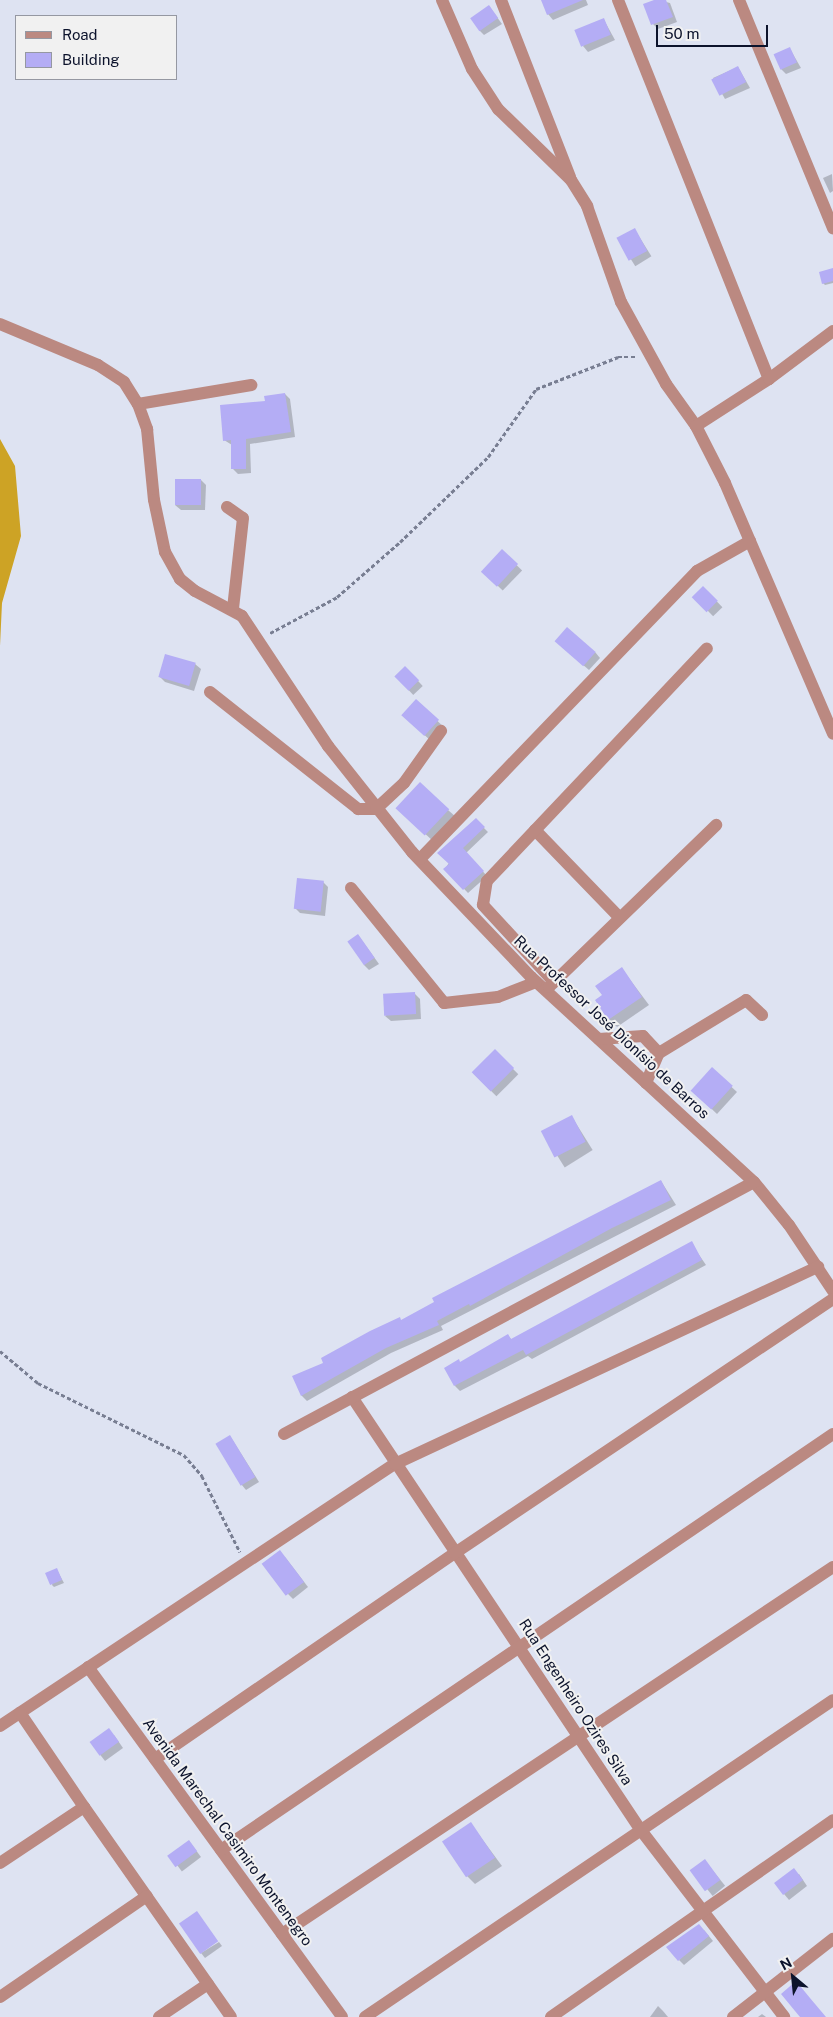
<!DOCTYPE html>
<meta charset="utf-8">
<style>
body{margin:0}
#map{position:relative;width:833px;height:2017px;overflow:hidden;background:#dee3f2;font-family:"Public Sans",sans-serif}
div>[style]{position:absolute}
.forest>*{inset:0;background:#cda325}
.shadow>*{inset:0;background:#0003;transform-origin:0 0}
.building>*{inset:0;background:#b4adf5;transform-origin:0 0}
.path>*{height:2.5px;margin-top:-1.25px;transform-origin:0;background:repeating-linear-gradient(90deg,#787e92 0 4px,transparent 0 6.5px)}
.street>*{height:12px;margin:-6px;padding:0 6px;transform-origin:6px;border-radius:6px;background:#bb8981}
span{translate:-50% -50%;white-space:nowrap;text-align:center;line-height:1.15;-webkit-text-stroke:4px #f1f1f1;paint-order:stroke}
.street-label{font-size:15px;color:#0c132c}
.legend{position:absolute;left:15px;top:15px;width:162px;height:65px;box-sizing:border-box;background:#f1f1f1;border:1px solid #9598a2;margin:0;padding:6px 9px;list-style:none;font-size:15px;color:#0c132c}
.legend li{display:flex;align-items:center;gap:10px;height:25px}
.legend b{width:25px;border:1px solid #9598a2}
.north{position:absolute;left:768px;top:1952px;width:50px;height:50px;-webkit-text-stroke:4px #f1f1f1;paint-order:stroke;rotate:332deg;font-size:14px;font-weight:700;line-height:20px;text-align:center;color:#0c132c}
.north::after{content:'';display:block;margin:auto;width:18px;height:22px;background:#0c132c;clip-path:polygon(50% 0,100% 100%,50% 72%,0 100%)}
.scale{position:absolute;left:656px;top:25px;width:112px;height:22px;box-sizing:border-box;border:2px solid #0c132c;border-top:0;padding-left:6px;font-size:15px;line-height:18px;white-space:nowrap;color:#0c132c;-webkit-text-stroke:4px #f1f1f1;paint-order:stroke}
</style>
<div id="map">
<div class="forest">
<i style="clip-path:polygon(0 439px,15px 466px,21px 536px,2px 603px,0 646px)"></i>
</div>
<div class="shadow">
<i style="clip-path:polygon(545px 0,586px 0,588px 5px,553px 20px,548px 14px)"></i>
<i style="clip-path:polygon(658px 0,670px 3px,677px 22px,658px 29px,653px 24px)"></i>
<i style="clip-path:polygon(489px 6px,502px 24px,484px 35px,479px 30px)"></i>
<i style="clip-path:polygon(604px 20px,615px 40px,588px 52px,583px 46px)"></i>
<i style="clip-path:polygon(790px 49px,801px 68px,786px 74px,781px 69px)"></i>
<i style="clip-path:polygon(738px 67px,750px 88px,725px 99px,713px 78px)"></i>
<i style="clip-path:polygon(832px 174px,833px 191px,830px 193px,823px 178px)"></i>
<i style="left:635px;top:230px;width:31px;height:19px;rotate:58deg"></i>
<i style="clip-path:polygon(833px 271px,833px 283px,825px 285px,823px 283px)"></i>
<i style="clip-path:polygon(285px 394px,290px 399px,295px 437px,250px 444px,251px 473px,238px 474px,233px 469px,232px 445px,224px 440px,266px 403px)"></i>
<i style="clip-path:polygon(201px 480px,206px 485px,205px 510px,181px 510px,175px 505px)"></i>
<i style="left:502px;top:551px;width:28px;height:28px;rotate:44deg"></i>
<i style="left:703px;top:587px;width:28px;height:13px;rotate:46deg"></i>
<i style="clip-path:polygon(561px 646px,595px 652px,600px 658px,589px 670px)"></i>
<i style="clip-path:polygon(195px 664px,201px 669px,194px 691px,165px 682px,160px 677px)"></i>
<i style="left:405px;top:667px;width:26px;height:13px;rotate:47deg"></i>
<i style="left:416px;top:701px;width:37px;height:19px;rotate:43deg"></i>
<i style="clip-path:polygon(448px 810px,456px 817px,434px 842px,406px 816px)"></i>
<i style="clip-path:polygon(476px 820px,488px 832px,466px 853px,487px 876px,468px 893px,445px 869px)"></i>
<i style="clip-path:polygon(323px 882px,328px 887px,325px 916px,300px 913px,295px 908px)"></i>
<i style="clip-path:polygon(358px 935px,379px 964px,369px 970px,364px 965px)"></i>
<i style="clip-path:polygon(622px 969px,649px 1005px,617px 1027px,609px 1019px)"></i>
<i style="clip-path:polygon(415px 994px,420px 999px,421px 1019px,391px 1021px,385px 1016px)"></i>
<i style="left:495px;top:1051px;width:33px;height:31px;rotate:45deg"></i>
<i style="clip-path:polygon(712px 1069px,737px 1092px,717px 1114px,697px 1095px)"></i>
<i style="left:572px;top:1117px;width:39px;height:33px;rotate:58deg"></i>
<i style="clip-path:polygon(661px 1181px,676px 1205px,441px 1326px,443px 1330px,391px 1353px,307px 1401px,302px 1396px,294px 1377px,325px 1363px)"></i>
<i style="clip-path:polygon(691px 1243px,706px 1265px,532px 1359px,528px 1356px,460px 1391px,455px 1386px,461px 1363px,508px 1336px,512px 1340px)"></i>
<i style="clip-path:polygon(230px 1436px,259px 1482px,246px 1490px,241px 1484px)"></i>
<i style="clip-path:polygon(285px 1557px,308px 1587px,293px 1599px,288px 1594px)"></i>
<i style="clip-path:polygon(57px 1570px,64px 1583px,54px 1587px,52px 1585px)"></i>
<i style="clip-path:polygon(114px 1735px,123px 1748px,105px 1761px,91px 1743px)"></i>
<i style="clip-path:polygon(471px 1824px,502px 1866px,475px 1884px,467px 1876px)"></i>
<i style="left:189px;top:1841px;width:20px;height:24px;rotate:53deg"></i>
<i style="left:705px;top:1861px;width:32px;height:16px;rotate:51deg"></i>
<i style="clip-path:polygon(799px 1874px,807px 1886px,789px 1900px,775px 1883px)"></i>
<i style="clip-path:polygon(704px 1930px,713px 1941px,684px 1965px,679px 1960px)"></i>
<i style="clip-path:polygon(219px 1942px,222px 1946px,205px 1958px,201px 1953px)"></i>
<i style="clip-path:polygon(658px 2006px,663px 2011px,668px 2017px,650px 2017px)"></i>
<i style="clip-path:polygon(762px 2014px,766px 2017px,758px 2017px)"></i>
</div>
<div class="building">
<i style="clip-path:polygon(541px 0,583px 0,547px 15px)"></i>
<i style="clip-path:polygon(654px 0,666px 0,673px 17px,651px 25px,643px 4px)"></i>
<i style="left:489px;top:5px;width:16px;height:23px;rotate:55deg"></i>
<i style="left:604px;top:18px;width:18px;height:32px;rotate:68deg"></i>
<i style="left:790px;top:47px;width:17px;height:18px;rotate:66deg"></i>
<i style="left:738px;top:66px;width:18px;height:30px;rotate:63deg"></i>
<i style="left:635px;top:228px;width:26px;height:21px;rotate:62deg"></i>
<i style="clip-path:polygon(833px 268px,833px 281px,822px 284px,819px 272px)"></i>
<i style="clip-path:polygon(285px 393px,291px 432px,246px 439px,246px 469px,231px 469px,231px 440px,223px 441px,220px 405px,265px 401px,264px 396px)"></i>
<i style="left:175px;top:479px;width:26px;height:26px"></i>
<i style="left:502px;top:549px;width:22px;height:31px;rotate:43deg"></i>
<i style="left:703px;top:586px;width:21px;height:16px;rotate:45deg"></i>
<i style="left:567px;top:627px;width:38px;height:19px;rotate:41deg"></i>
<i style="left:165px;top:654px;width:32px;height:24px;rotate:16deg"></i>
<i style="left:405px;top:666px;width:20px;height:15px;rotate:45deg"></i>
<i style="left:416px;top:699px;width:31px;height:22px;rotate:42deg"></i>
<i style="left:420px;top:782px;width:40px;height:36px;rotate:43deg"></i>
<i style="clip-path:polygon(476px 818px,485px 827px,463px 848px,484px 871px,463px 890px,443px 869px,449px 864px,437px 853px)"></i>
<i style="left:297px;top:878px;width:27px;height:31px;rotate:6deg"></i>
<i style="left:358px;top:934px;width:29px;height:13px;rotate:55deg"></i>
<i style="clip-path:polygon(622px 967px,642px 997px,608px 1020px,595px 1000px,602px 995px,595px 986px)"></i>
<i style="left:415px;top:992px;width:22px;height:32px;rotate:87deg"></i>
<i style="left:495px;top:1049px;width:27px;height:33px;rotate:45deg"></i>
<i style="left:712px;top:1067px;width:28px;height:32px;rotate:42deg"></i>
<i style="left:572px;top:1115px;width:30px;height:35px;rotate:63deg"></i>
<i style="clip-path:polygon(661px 1180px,671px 1200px,612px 1228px,470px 1306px,469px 1304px,437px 1321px,439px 1325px,386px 1348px,301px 1396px,292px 1376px,323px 1363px,321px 1358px,370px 1331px,400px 1317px,401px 1320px,434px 1302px,432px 1298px)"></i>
<i style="clip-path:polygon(692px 1241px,702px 1260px,526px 1355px,523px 1350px,454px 1386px,444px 1368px,459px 1359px,460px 1362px,508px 1334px,511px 1339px)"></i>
<i style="left:230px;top:1435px;width:49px;height:17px;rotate:59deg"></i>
<i style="left:280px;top:1550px;width:40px;height:23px;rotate:53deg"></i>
<i style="left:57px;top:1568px;width:13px;height:13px;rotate:67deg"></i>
<i style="left:109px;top:1728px;width:17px;height:24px;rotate:54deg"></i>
<i style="left:471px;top:1822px;width:43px;height:35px;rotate:56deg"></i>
<i style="left:189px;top:1840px;width:14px;height:27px;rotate:54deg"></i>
<i style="left:705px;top:1859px;width:26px;height:19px;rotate:54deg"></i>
<i style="left:794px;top:1868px;width:15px;height:25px;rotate:53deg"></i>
<i style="left:197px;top:1911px;width:37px;height:22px;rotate:55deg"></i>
<i style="clip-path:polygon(699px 1924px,709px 1936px,678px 1961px,666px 1947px)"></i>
<i style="clip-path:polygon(796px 1981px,810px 1998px,826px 2017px,800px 2017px,795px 2011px,781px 1994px)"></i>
</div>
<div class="path">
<i style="left:270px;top:633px;width:76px;rotate:-28.2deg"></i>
<i style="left:337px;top:597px;width:84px;rotate:-41.1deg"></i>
<i style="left:400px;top:542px;width:122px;rotate:-44deg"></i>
<i style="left:488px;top:457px;width:83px;rotate:-54.8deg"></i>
<i style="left:536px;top:389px;width:88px;rotate:-21.3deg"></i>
<i style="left:618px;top:357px;width:18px"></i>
<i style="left:0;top:1351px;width:50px;rotate:40.1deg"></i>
<i style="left:38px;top:1383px;width:163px;rotate:26.3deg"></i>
<i style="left:184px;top:1455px;width:28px;rotate:49deg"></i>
<i style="left:202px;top:1476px;width:85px;rotate:63.4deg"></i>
</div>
<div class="street">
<i style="left:442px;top:0;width:75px;rotate:66.5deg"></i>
<i style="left:472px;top:69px;width:48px;rotate:57deg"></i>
<i style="left:498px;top:109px;width:102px;rotate:44.2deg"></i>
<i style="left:571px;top:180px;width:31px;rotate:58deg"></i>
<i style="left:587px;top:206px;width:102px;rotate:70.5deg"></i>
<i style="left:621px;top:302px;width:94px;rotate:61.2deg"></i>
<i style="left:666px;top:384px;width:52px;rotate:54.5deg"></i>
<i style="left:696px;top:426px;width:64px;rotate:63deg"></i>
<i style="left:725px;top:483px;width:273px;rotate:66.7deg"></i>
<i style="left:501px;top:0;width:190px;rotate:68.7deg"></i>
<i style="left:618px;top:0;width:408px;rotate:68.3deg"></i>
<i style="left:739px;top:0;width:247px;rotate:67.6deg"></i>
<i style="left:0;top:324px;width:106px;rotate:22.7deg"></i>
<i style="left:98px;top:365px;width:31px;rotate:33deg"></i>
<i style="left:124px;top:382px;width:26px;rotate:58deg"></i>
<i style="left:138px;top:404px;width:27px;rotate:70deg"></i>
<i style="left:147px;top:429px;width:71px;rotate:84.4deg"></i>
<i style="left:154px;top:500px;width:53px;rotate:78.1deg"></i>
<i style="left:165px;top:552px;width:31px;rotate:61deg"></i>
<i style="left:180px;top:579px;width:19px;rotate:39deg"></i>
<i style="left:195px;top:591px;width:53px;rotate:28deg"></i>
<i style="left:242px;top:616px;width:156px;rotate:56.5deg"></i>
<i style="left:328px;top:746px;width:135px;rotate:51.6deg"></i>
<i style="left:412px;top:852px;width:173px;rotate:46.4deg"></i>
<i style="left:531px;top:977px;width:303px;rotate:42.6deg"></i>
<i style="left:754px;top:1182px;width:55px;rotate:50.9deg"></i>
<i style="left:789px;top:1225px;width:79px;rotate:56.3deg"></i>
<i style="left:138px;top:404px;width:115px;rotate:-9.5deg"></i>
<i style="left:696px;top:426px;width:87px;rotate:-32.8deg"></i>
<i style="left:769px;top:379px;width:80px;rotate:-36.9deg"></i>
<i style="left:227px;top:507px;width:19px;rotate:35deg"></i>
<i style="left:243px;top:518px;width:92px;rotate:96.3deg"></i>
<i style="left:210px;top:692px;width:189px;rotate:38.3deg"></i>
<i style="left:358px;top:809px;width:18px"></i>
<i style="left:376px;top:809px;width:38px;rotate:-43deg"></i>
<i style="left:404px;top:783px;width:64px;rotate:-54.6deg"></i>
<i style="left:535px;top:830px;width:122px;rotate:46deg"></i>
<i style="left:420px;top:859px;width:400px;rotate:-46.1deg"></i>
<i style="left:697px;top:571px;width:61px;rotate:-29.5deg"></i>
<i style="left:351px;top:888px;width:148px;rotate:51deg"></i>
<i style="left:444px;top:1003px;width:54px;rotate:-6.3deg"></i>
<i style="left:498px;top:997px;width:41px;rotate:-21.5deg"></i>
<i style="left:554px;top:982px;width:105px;rotate:-132.7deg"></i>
<i style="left:483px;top:905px;width:24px;rotate:-81deg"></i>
<i style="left:487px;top:881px;width:320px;rotate:-46.6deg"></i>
<i style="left:549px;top:987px;width:233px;rotate:-44.1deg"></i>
<i style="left:599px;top:1039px;width:44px;rotate:-3.9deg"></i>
<i style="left:643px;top:1036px;width:23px;rotate:47deg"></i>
<i style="left:646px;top:1083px;width:33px;rotate:-67deg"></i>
<i style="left:659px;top:1053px;width:102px;rotate:-31.3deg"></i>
<i style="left:746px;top:1000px;width:22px;rotate:43deg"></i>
<i style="left:352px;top:1397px;width:519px;rotate:56.31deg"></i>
<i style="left:640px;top:1829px;width:237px;rotate:52.5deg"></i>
<i style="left:284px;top:1434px;width:533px;rotate:-28.2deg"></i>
<i style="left:88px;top:1667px;width:432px;rotate:54deg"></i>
<i style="left:0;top:1726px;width:474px;rotate:-33.6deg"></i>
<i style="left:395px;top:1464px;width:467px;rotate:-25deg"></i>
<i style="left:155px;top:1759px;width:364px;rotate:-34.5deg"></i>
<i style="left:455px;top:1553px;width:455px;rotate:-33.9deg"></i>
<i style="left:84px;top:1807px;width:256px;rotate:55deg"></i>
<i style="left:221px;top:1850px;width:740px;rotate:-34.21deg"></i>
<i style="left:0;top:1863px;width:101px;rotate:-33.7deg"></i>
<i style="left:84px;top:1807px;width:114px;rotate:-124.2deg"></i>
<i style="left:282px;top:1934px;width:662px;rotate:-33.67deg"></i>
<i style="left:0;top:1997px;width:178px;rotate:-34.5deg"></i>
<i style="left:159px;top:2017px;width:59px;rotate:-34deg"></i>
<i style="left:365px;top:2017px;width:565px;rotate:-34.11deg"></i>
<i style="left:551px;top:2017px;width:344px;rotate:-34.9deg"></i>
<i style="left:733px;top:2017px;width:127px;rotate:-38deg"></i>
</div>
<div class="street-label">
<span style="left:612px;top:1027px;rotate:43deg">Rua Professor José Dionísio de Barros</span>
<span style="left:576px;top:1702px;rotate:57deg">Rua Engenheiro Ozires Silva</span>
<span style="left:228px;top:1832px;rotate:54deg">Avenida Marechal Casimiro Montenegro</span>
</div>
<ul class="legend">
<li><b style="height:6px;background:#bb8981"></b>Road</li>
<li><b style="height:14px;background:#b4adf5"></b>Building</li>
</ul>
<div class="north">N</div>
<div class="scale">50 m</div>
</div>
